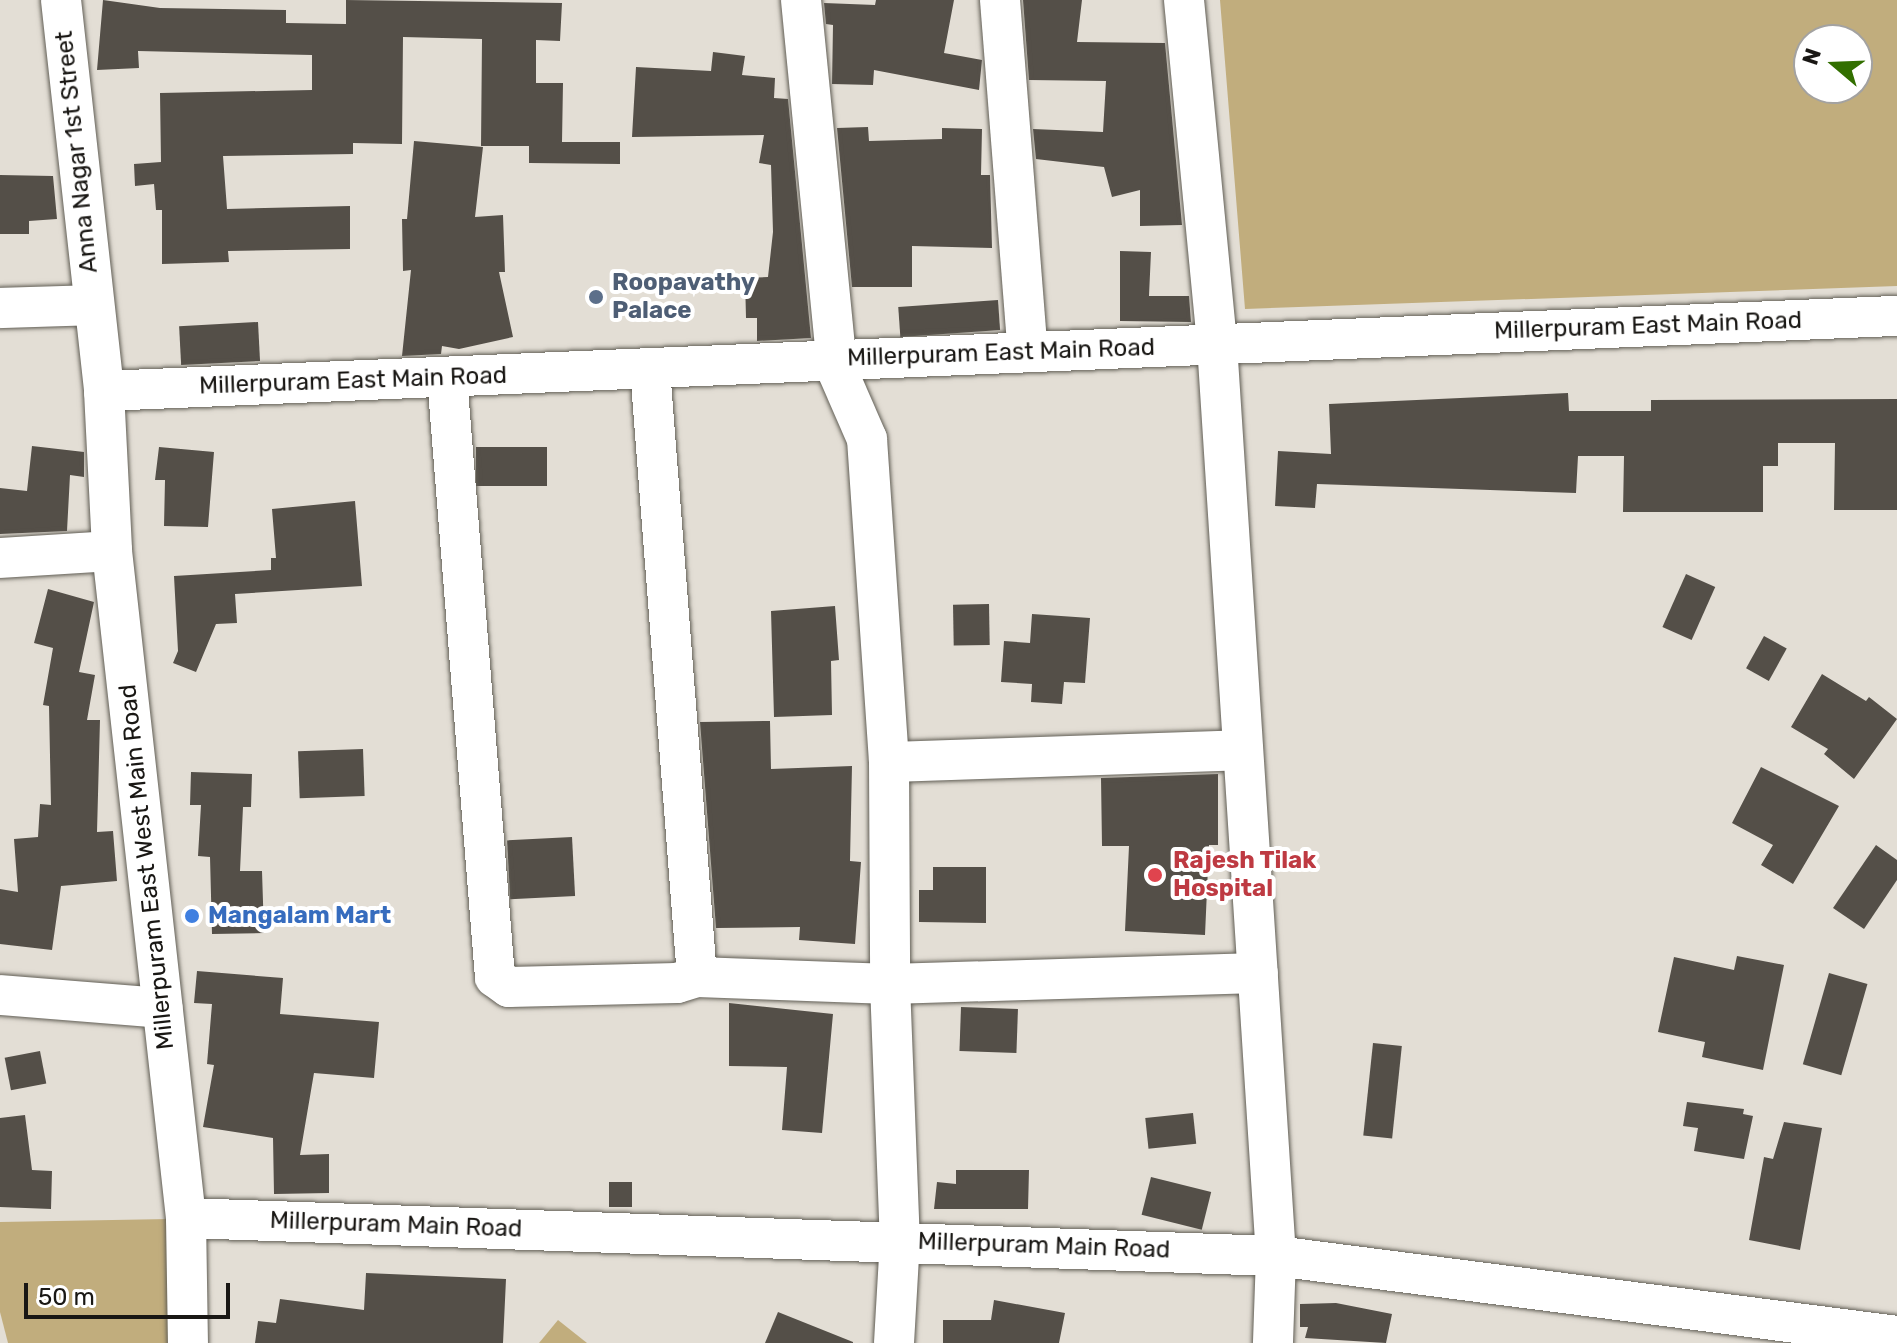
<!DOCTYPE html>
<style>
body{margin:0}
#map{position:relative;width:1897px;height:1343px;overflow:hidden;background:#e3ded5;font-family:Rubik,sans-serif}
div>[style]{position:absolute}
.green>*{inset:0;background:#c1ad7d}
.building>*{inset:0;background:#544f48;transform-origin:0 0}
.roads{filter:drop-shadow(0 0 2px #615e55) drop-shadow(0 0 2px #615e55)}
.minor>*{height:40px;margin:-20px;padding:0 20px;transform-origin:20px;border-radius:20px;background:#fff}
.dots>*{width:22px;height:22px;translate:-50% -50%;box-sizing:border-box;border:4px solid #fff;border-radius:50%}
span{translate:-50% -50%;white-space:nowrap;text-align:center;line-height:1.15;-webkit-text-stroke:8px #fff;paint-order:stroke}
.street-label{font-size:24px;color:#191714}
.service-label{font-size:24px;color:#4e5e75;font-weight:700}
.left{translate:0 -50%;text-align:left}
.health-label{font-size:24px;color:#be3a42;font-weight:700}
.shop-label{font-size:24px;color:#366cbe;font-weight:700}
.north{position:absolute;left:1793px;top:24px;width:80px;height:80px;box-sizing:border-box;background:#fff;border:2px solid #a3a2a1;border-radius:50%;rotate:289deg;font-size:22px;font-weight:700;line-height:32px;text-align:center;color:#191714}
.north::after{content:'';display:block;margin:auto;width:28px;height:36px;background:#326f00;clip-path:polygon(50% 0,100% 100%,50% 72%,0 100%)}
.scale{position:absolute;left:24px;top:1283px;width:206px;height:36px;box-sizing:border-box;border:4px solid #191714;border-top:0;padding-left:10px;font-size:24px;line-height:28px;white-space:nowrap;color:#191714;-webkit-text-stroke:6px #fff;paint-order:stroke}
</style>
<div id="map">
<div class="green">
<i style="clip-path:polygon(evenodd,1220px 0,1897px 0,1897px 286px,1245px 309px,1220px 0,1857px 40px,1857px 88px,1809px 88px,1809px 40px,1857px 40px)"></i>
<i style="clip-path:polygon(169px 1219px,171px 1343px,8px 1343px,0 1312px,0 1222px)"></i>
<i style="clip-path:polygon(558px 1320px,587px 1343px,539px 1343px)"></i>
</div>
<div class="building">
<i style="clip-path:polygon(103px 0,160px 8px,286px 10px,286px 23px,346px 24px,346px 0,562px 3px,560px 41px,536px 40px,536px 83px,563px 83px,562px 142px,620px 142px,620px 164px,529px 163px,529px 146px,481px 146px,482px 39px,403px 37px,402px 144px,353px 143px,353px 154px,223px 156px,227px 209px,350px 206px,350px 249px,228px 251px,229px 262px,162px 264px,162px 210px,156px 210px,154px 184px,135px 186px,134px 164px,161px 162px,160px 93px,312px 90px,312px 55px,138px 51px,139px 68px,97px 70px)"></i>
<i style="clip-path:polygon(876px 0,954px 0,944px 53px,982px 60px,979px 90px,874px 70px,873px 85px,832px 84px,833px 25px,826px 24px,824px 3px,875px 5px)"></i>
<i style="clip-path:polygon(1023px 0,1082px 0,1077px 42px,1165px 43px,1182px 225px,1140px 226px,1140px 190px,1112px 197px,1104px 167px,1036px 159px,1033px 129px,1103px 132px,1106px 81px,1029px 80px)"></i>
<i style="clip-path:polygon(713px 52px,745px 56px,742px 75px,775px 78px,774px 98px,788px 99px,811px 338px,757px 341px,757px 318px,746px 318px,745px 278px,768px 277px,773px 232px,771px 165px,759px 163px,764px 135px,632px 137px,636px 67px,711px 71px)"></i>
<i style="clip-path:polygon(868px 127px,869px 141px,942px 139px,942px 128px,982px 129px,981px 175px,990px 175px,992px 248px,912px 246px,912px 287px,852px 287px,837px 128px)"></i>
<i style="clip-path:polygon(414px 141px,483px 147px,475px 217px,503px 215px,505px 272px,499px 272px,513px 337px,459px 349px,442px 346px,441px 354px,402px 356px,411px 270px,403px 271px,402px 219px,407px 219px)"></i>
<i style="clip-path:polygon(0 175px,53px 176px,57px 219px,29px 221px,29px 234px,0 234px)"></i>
<i style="clip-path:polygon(1120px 251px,1151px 252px,1149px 296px,1189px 296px,1191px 322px,1120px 321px)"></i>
<i style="left:998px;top:300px;width:30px;height:100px;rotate:86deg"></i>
<i style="left:258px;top:322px;width:39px;height:79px;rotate:87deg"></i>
<i style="clip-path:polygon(1568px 393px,1569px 411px,1651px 411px,1651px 400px,1897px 399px,1897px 510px,1834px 510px,1835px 443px,1778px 443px,1778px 466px,1763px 466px,1763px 512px,1623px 512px,1624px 456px,1578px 456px,1576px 493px,1317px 484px,1315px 508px,1275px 506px,1278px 451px,1331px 454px,1329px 404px)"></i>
<i style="clip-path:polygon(32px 446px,84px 452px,84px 477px,70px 475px,67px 531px,0 534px,0 488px,27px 491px)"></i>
<i style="clip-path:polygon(159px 447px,214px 452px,208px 527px,164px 526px,165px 480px,155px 480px)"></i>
<i style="left:547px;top:447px;width:39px;height:71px;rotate:90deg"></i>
<i style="clip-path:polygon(355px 501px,362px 586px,235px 594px,237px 623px,216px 624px,196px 672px,173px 663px,178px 651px,174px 576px,271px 570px,271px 558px,276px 558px,272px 509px)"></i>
<i style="left:1686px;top:574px;width:32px;height:58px;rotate:24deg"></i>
<i style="clip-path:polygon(48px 589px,94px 602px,79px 672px,95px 675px,87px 720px,100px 720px,97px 832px,113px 831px,117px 881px,61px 886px,52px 950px,0 944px,0 889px,18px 892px,14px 839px,38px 837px,40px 804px,51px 805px,49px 706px,43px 705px,53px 648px,34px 643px)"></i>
<i style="left:989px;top:604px;width:41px;height:36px;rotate:89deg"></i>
<i style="clip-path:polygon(835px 606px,839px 660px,831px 661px,832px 715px,774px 717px,771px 611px)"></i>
<i style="clip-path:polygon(1032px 614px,1090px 618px,1085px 683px,1064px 682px,1062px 704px,1031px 702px,1032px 684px,1001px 682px,1004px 641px,1030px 643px)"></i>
<i style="left:1764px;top:636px;width:26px;height:37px;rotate:29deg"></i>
<i style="clip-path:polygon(1822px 674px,1866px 701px,1869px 697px,1897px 719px,1854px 779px,1824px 754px,1828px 749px,1791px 727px)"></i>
<i style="clip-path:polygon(770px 721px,771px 769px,852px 766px,850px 861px,861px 862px,855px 944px,799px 940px,800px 927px,716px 928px,700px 722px)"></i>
<i style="left:363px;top:749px;width:47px;height:65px;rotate:88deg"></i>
<i style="clip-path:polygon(1761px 767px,1839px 806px,1793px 884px,1761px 865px,1773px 845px,1732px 823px)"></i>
<i style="clip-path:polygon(191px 772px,252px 774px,251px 807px,243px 807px,240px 871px,262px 871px,264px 933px,212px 934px,210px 857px,198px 856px,201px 805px,190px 805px)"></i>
<i style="clip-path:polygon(1218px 774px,1218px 845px,1209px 845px,1205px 935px,1125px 931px,1129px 846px,1102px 846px,1101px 778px)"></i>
<i style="left:572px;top:837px;width:59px;height:65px;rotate:87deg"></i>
<i style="clip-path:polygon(1876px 845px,1897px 860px,1897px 880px,1864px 929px,1833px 908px)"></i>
<i style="clip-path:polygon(933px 867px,986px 867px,986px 923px,919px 922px,919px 890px,933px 890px)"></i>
<i style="clip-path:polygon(1737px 956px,1784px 965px,1763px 1070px,1702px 1057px,1705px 1042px,1658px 1032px,1674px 957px,1734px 970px)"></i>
<i style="clip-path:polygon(197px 971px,283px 978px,280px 1014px,379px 1022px,374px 1078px,314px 1073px,300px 1155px,329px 1154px,329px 1193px,274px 1194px,273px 1138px,203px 1127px,214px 1065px,207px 1064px,212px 1004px,194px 1003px)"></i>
<i style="left:1829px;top:973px;width:40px;height:95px;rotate:16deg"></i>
<i style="clip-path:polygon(729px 1003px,833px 1014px,822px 1133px,782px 1130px,787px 1067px,729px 1066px)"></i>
<i style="left:961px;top:1007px;width:57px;height:44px;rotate:2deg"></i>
<i style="left:1373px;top:1043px;width:29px;height:93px;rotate:6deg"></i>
<i style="left:40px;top:1051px;width:33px;height:36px;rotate:79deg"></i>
<i style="clip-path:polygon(1687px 1102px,1744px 1109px,1743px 1114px,1753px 1116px,1744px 1159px,1694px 1151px,1698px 1128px,1683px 1126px)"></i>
<i style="left:1193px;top:1113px;width:31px;height:48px;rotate:84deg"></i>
<i style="clip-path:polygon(25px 1115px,32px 1170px,52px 1171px,51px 1209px,0 1207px,0 1118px)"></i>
<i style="clip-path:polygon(1784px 1122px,1822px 1128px,1800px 1250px,1749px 1240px,1764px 1157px,1773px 1159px)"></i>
<i style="clip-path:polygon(956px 1170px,1029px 1170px,1028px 1209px,934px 1209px,937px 1182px,956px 1184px)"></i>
<i style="left:1151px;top:1177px;width:62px;height:39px;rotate:14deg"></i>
<i style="left:609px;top:1182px;width:23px;height:25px"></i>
<i style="clip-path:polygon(366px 1273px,506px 1279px,503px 1343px,255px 1343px,258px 1321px,276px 1323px,280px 1299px,364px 1310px)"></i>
<i style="clip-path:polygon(994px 1300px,1065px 1313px,1059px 1343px,943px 1343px,943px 1320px,991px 1320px)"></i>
<i style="clip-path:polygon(1336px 1303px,1392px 1314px,1386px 1343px,1305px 1338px,1308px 1327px,1300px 1327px,1300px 1304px)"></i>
<i style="clip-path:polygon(778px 1312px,853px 1342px,853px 1343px,765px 1343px)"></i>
</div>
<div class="roads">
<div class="minor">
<i style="left:61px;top:0;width:393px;rotate:83.7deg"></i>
<i style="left:104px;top:391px;width:160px;rotate:87.1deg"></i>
<i style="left:112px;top:551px;width:671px;rotate:83.67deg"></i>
<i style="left:186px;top:1218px;width:125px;rotate:89.1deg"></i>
<i style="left:801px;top:0;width:372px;rotate:84.4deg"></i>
<i style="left:837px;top:370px;width:75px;rotate:66.5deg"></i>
<i style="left:867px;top:439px;width:324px;rotate:86.1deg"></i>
<i style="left:889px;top:762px;width:222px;rotate:89.7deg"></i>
<i style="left:890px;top:984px;width:255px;rotate:87.8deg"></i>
<i style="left:900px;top:1239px;width:104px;rotate:93.3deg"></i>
<i style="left:1000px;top:0;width:353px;rotate:85.5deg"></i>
<i style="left:1184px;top:0;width:346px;rotate:84.5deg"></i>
<i style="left:1217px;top:344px;width:914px;rotate:86.3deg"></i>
<i style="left:1276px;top:1256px;width:87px;rotate:92deg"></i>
<i style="left:0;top:308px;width:93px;rotate:-1.8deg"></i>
<i style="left:650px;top:369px;width:610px;rotate:85.58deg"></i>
<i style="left:447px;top:377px;width:602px;rotate:85.43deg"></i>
<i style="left:495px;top:977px;width:17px;rotate:36deg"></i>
<i style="left:509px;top:987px;width:168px;rotate:-1.4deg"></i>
<i style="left:677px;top:983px;width:21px;rotate:-17deg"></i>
<i style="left:697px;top:977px;width:193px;rotate:2.1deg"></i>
<i style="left:890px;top:984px;width:368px;rotate:-1.7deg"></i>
<i style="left:104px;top:391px;width:1795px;rotate:-2.4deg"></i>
<i style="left:0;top:558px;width:112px;rotate:-3.6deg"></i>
<i style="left:889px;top:762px;width:354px;rotate:-1.9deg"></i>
<i style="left:0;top:995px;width:163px;rotate:4.6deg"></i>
<i style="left:186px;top:1218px;width:1091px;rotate:2deg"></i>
<i style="left:1276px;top:1256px;width:626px;rotate:7.34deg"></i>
</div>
</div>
<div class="dots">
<i style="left:596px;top:297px;background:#5c6f8a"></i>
<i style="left:1155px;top:875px;background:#e0444e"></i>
<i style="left:192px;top:916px;background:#3f7fe0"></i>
</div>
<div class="street-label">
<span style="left:77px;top:152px;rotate:-96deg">Anna Nagar 1st Street</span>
<span style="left:1648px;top:326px;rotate:-2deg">Millerpuram East Main Road</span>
<span style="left:1001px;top:353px;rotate:-2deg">Millerpuram East Main Road</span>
<span style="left:353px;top:381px;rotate:-2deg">Millerpuram East Main Road</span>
<span style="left:147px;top:867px;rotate:-96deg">Millerpuram East West Main Road</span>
<span style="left:396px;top:1225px;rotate:2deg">Millerpuram Main Road</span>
<span style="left:1044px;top:1246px;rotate:2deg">Millerpuram Main Road</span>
</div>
<div class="service-label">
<span class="left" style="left:612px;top:297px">Roopavathy<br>Palace</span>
</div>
<div class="health-label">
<span class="left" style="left:1173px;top:875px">Rajesh Tilak<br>Hospital</span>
</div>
<div class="shop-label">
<span class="left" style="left:208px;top:916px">Mangalam Mart</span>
</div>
<div class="north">N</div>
<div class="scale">50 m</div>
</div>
